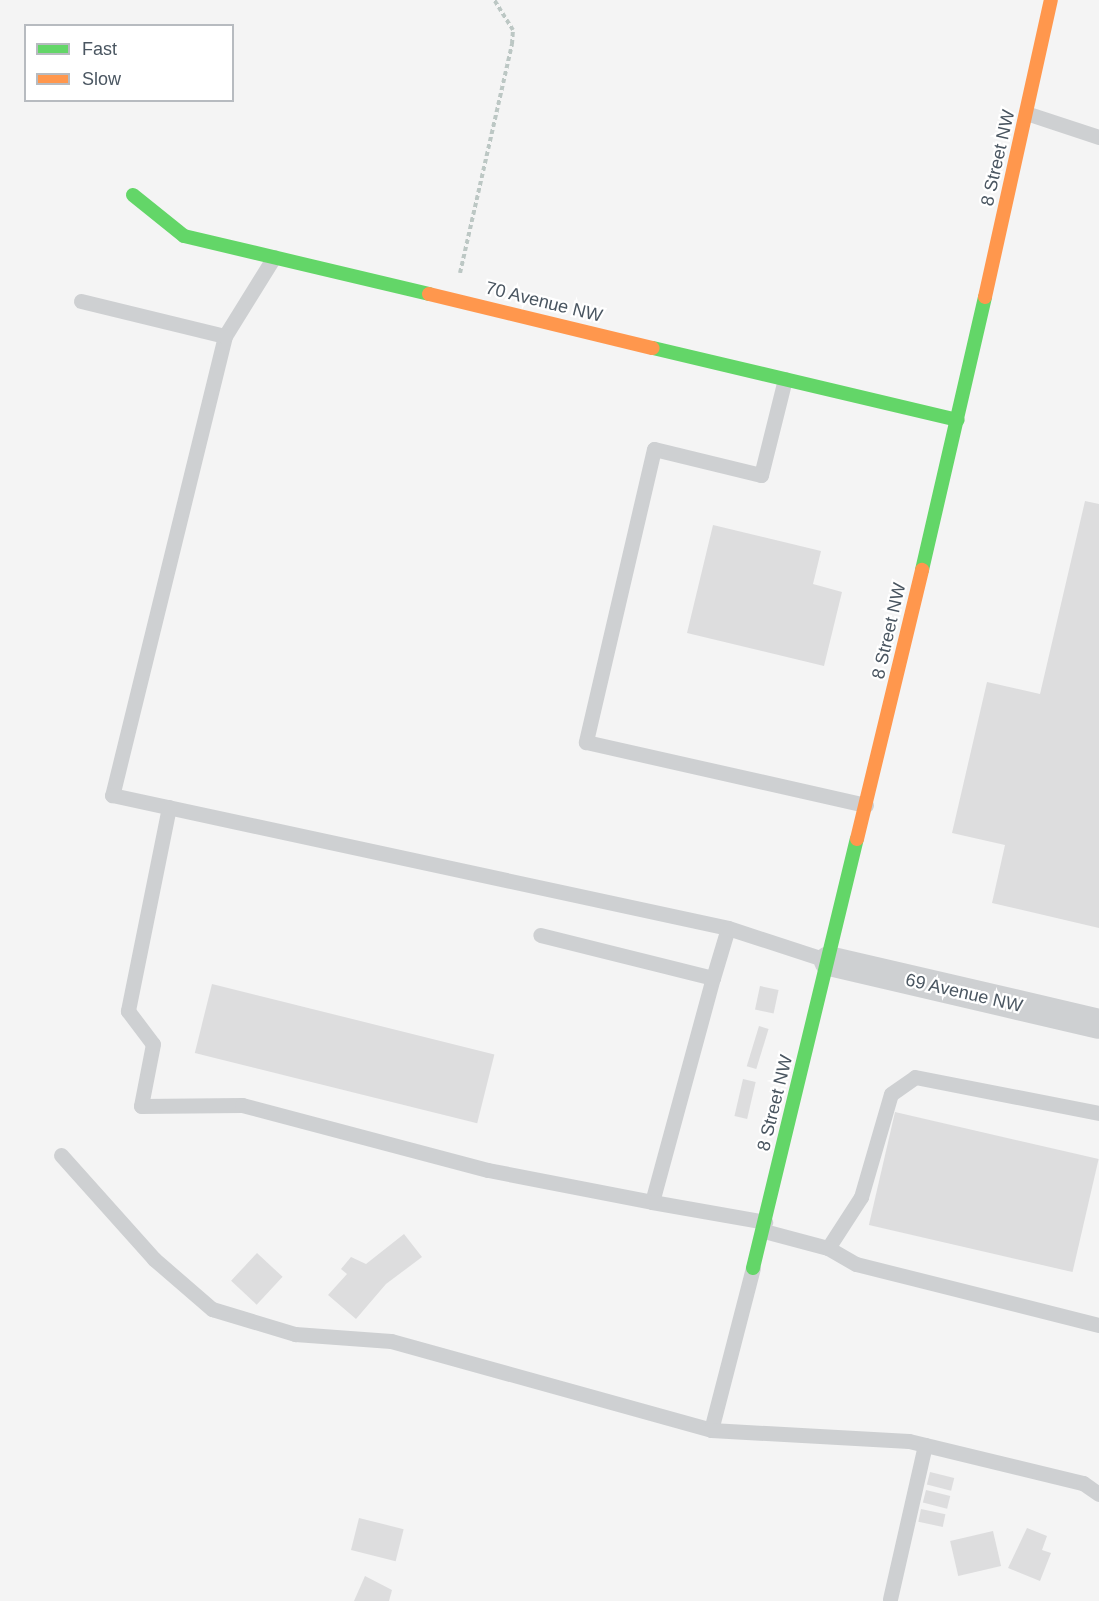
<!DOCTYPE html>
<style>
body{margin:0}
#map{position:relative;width:1099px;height:1601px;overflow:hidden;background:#f4f4f4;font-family:Arial,sans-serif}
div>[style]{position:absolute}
.building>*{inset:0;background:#ddddde;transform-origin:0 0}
.path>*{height:4px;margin-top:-2px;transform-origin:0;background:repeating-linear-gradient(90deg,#bcc7c4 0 4.5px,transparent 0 7.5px)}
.lane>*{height:15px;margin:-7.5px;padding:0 7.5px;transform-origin:7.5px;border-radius:7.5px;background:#ced0d2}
.street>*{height:30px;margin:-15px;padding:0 15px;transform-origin:15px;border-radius:15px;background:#ced0d2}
.fast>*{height:14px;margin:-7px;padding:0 7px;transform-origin:7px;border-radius:7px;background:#63d668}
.slow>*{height:14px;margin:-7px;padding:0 7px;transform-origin:7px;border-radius:7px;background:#ff974d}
span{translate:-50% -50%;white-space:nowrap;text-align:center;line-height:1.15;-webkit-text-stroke:4.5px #fff;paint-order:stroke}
.street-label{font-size:18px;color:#4a5661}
.legend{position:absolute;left:24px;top:24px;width:210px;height:78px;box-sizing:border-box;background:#fff;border:2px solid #b7bbc0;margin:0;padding:8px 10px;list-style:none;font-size:18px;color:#4a5661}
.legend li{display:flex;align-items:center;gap:12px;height:30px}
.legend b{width:30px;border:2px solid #b7bbc0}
</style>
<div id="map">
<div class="building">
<i style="clip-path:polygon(1085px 501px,1099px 504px,1099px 928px,992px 903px,1005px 845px,952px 833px,987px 682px,1040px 694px)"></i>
<i style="clip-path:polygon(713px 525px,821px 551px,813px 584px,842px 592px,824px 666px,687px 633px)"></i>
<i style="left:212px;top:984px;width:291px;height:71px;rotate:14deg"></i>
<i style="left:760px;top:986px;width:19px;height:24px;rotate:12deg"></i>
<i style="left:759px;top:1026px;width:10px;height:42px;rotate:17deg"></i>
<i style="left:743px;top:1079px;width:13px;height:38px;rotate:13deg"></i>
<i style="left:895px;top:1112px;width:209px;height:116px;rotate:13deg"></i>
<i style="clip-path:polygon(404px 1234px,422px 1257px,386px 1284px,356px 1319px,328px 1295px,347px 1274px,341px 1269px,351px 1257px,366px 1264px)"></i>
<i style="left:257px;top:1253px;width:35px;height:38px;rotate:43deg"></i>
<i style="left:930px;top:1472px;width:25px;height:13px;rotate:14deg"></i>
<i style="left:926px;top:1490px;width:25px;height:13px;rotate:14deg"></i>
<i style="left:921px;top:1509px;width:25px;height:13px;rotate:12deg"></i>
<i style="left:359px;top:1518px;width:46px;height:33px;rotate:14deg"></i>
<i style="clip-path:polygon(1027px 1528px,1047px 1536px,1042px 1550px,1051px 1553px,1040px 1581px,1008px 1568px)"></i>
<i style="left:993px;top:1531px;width:36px;height:44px;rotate:77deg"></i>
<i style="clip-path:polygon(365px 1576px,392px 1590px,389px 1601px,354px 1601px)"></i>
</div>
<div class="path">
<i style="left:460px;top:273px;width:235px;rotate:-77.2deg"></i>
<i style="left:512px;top:44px;width:14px;rotate:-86deg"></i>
<i style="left:513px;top:30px;width:36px;rotate:-122deg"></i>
</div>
<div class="lane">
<i style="left:1026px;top:113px;width:77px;rotate:18.2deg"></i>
<i style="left:274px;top:257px;width:93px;rotate:121.8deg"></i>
<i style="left:225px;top:336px;width:473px;rotate:103.8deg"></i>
<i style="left:112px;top:795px;width:630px;rotate:12.18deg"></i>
<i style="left:81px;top:301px;width:148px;rotate:13.7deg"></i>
<i style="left:785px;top:379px;width:99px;rotate:104deg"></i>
<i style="left:761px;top:475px;width:110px;rotate:-166.3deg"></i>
<i style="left:654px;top:449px;width:301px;rotate:103.1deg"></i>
<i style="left:586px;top:742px;width:287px;rotate:12.7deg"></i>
<i style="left:169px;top:807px;width:208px;rotate:101.4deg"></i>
<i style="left:128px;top:1011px;width:41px;rotate:52.9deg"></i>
<i style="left:153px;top:1044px;width:63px;rotate:101deg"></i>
<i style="left:141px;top:1106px;width:101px;rotate:-0.6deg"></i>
<i style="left:242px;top:1105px;width:254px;rotate:14.8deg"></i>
<i style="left:488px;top:1170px;width:167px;rotate:11deg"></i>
<i style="left:652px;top:1202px;width:232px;rotate:-74.8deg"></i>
<i style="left:713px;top:978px;width:178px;rotate:-166deg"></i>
<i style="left:713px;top:978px;width:52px;rotate:-73.3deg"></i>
<i style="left:728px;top:928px;width:106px;rotate:18.1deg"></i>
<i style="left:61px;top:1155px;width:140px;rotate:48.2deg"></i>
<i style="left:154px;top:1259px;width:77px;rotate:40.8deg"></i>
<i style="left:212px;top:1309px;width:87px;rotate:16.8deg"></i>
<i style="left:295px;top:1334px;width:96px;rotate:4.2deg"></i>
<i style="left:391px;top:1341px;width:332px;rotate:15.5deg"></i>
<i style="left:711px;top:1430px;width:167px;rotate:-75.5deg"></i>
<i style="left:652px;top:1202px;width:115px;rotate:10deg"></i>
<i style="left:764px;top:1231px;width:66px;rotate:14.9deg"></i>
<i style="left:828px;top:1248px;width:61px;rotate:-57.1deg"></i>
<i style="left:861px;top:1197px;width:107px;rotate:-73.8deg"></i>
<i style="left:891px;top:1094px;width:29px;rotate:-35deg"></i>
<i style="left:915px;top:1077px;width:187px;rotate:11.1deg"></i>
<i style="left:828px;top:1248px;width:32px;rotate:30deg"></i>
<i style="left:856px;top:1264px;width:251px;rotate:14.1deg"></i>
<i style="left:711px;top:1430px;width:198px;rotate:3.2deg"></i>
<i style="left:909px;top:1441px;width:179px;rotate:13.6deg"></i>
<i style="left:1083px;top:1483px;width:19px;rotate:35deg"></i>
<i style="left:890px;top:1599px;width:158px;rotate:-77.2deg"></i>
</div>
<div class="street">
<i style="left:829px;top:961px;width:277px;rotate:13.1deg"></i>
</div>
<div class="fast">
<i style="left:133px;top:195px;width:65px;rotate:38.8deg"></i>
<i style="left:184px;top:236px;width:252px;rotate:13.3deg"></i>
<i style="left:653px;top:348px;width:313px;rotate:13.3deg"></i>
<i style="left:922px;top:570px;width:280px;rotate:-77deg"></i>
<i style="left:753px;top:1268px;width:441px;rotate:-76.4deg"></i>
</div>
<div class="slow">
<i style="left:429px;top:294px;width:230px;rotate:13.6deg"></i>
<i style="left:985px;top:297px;width:304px;rotate:-77.5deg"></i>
<i style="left:857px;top:839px;width:277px;rotate:-76.4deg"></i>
</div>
<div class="street-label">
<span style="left:998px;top:158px;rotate:-77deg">8 Street NW</span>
<span style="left:544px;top:302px;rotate:14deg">70 Avenue NW</span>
<span style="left:889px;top:631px;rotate:-77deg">8 Street NW</span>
<span style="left:964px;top:993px;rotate:13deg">69 Avenue NW</span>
<span style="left:775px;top:1103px;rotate:-76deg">8 Street NW</span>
</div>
<ul class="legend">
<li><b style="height:8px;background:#63d668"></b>Fast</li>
<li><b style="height:8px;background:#ff974d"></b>Slow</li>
</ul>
</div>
